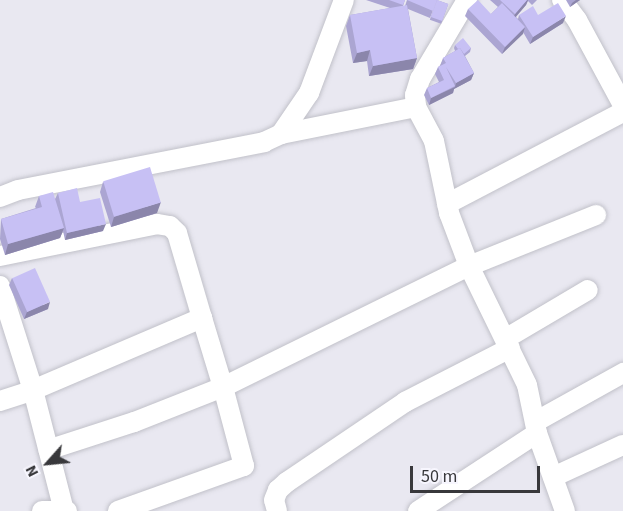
<!DOCTYPE html>
<style>
body{margin:0}
#map{position:relative;width:623px;height:511px;overflow:hidden;background:#e9e8f1;font-family:"Source Sans 3",sans-serif}
div>[style]{position:absolute}
.roads{filter:drop-shadow(0 0 2px #c1c1c9) drop-shadow(0 0 2px #c1c1c9)}
.street>*{height:20px;margin:-10px;padding:0 10px;transform-origin:10px;border-radius:10px;background:#fff}
.wall>*{inset:0;background:#aba5d2;transform-origin:0 0}
.shaded-wall>*{inset:0;background:#8b86ab}
.building>*{inset:0;background:#c7c0f4;transform-origin:0 0}
span{translate:-50% -50%;white-space:nowrap;text-align:center;line-height:1.15;-webkit-text-stroke:4.5px #f7f6fe;paint-order:stroke}
.north{position:absolute;left:18px;top:433px;width:60px;height:60px;-webkit-text-stroke:4px #f7f6fe;paint-order:stroke;rotate:243deg;font-size:16px;font-weight:700;line-height:24px;text-align:center;color:#38383b}
.north::after{content:'';display:block;margin:auto;width:21px;height:27px;background:#38383b;clip-path:polygon(50% 0,100% 100%,50% 72%,0 100%)}
.scale{position:absolute;left:410px;top:466px;width:130px;height:27px;box-sizing:border-box;border:3px solid #38383b;border-top:0;padding-left:8px;font-size:18px;line-height:21px;white-space:nowrap;color:#38383b;-webkit-text-stroke:4px #f7f6fe;paint-order:stroke}
</style>
<div id="map">
<div class="roads">
<div class="street">
<i style="left:467px;top:0;width:92px;rotate:120.7deg"></i>
<i style="left:420px;top:79px;width:17px;rotate:107deg"></i>
<i style="left:415px;top:95px;width:12px;rotate:85deg"></i>
<i style="left:416px;top:107px;width:38px;rotate:62deg"></i>
<i style="left:434px;top:141px;width:74px;rotate:78.2deg"></i>
<i style="left:449px;top:213px;width:57px;rotate:69.3deg"></i>
<i style="left:469px;top:266px;width:132px;rotate:64deg"></i>
<i style="left:527px;top:385px;width:49px;rotate:78.2deg"></i>
<i style="left:537px;top:433px;width:83px;rotate:70.3deg"></i>
<i style="left:562px;top:0;width:25px;rotate:53deg"></i>
<i style="left:577px;top:20px;width:97px;rotate:61.6deg"></i>
<i style="left:281px;top:134px;width:138px;rotate:-11.3deg"></i>
<i style="left:0;top:197px;width:19px;rotate:-21deg"></i>
<i style="left:18px;top:190px;width:251px;rotate:-11deg"></i>
<i style="left:264px;top:142px;width:19px;rotate:-25deg"></i>
<i style="left:281px;top:134px;width:50px;rotate:-55.7deg"></i>
<i style="left:309px;top:93px;width:99px;rotate:-69.4deg"></i>
<i style="left:447px;top:204px;width:199px;rotate:-27.6deg"></i>
<i style="left:0;top:256px;width:160px;rotate:-11.5deg"></i>
<i style="left:157px;top:224px;width:13px;rotate:9deg"></i>
<i style="left:170px;top:226px;width:10px;rotate:45deg"></i>
<i style="left:177px;top:233px;width:89px;rotate:73.6deg"></i>
<i style="left:0;top:286px;width:109px;rotate:72.4deg"></i>
<i style="left:33px;top:390px;width:125px;rotate:75.6deg"></i>
<i style="left:505px;top:339px;width:96px;rotate:-30.6deg"></i>
<i style="left:0;top:401px;width:35px;rotate:-18deg"></i>
<i style="left:33px;top:390px;width:184px;rotate:-23.1deg"></i>
<i style="left:202px;top:318px;width:72px;rotate:73.1deg"></i>
<i style="left:223px;top:387px;width:96px;rotate:158.5deg"></i>
<i style="left:134px;top:422px;width:90px;rotate:162deg"></i>
<i style="left:535px;top:422px;width:101px;rotate:-29.1deg"></i>
<i style="left:553px;top:477px;width:77px;rotate:-24.6deg"></i>
<i style="left:42px;top:511px;width:25px"></i>
<i style="left:118px;top:511px;width:134px;rotate:-19.7deg"></i>
<i style="left:244px;top:466px;width:82px;rotate:-104.9deg"></i>
<i style="left:223px;top:387px;width:274px;rotate:-26.2deg"></i>
<i style="left:469px;top:266px;width:137px;rotate:-21.9deg"></i>
<i style="left:277px;top:511px;width:11px;rotate:-105deg"></i>
<i style="left:274px;top:500px;width:11px;rotate:-68deg"></i>
<i style="left:278px;top:490px;width:12px;rotate:-42deg"></i>
<i style="left:287px;top:482px;width:143px;rotate:-34.1deg"></i>
<i style="left:405px;top:402px;width:118px;rotate:-27.2deg"></i>
<i style="left:418px;top:511px;width:142px;rotate:-33.2deg"></i>
</div>
</div>
<div class="wall">
<i style="clip-path:polygon(366px 0,405px 0,403px 6px,405px 6px,407px 0,437px 0,430px 18px,408px 9px,417px 58px,413px 69px,369px 76px,367px 61px,353px 63px,346px 26px,350px 15px,390px 8px)"></i>
<i style="left:437px;top:0;width:12px;height:21px;rotate:20deg"></i>
<i style="clip-path:polygon(490px 0,537px 0,532px 5px,528px 1px,526px 5px,516px 17px,518px 19px,519px 15px,538px 15px,563px 23px,530px 44px,523px 32px,502px 54px,465px 16px,468px 9px,491px 14px,498px 7px)"></i>
<i style="clip-path:polygon(566px 0,580px 0,570px 7px)"></i>
<i style="clip-path:polygon(455px 45px,471px 48px,470px 52px,465px 56px,474px 73px,471px 80px,454px 89px,453px 93px,429px 105px,424px 95px,427px 88px,439px 82px,435px 74px,438px 67px,440px 66px,443px 58px,455px 51px,454px 48px)"></i>
<i style="clip-path:polygon(103px 182px,157px 213px,111px 227px,100px 192px)"></i>
<i style="clip-path:polygon(58px 193px,80px 202px,103px 231px,65px 240px,63px 231px,60px 238px,5px 255px,0 239px,1px 219px,36px 208px,35px 207px,39px 196px,55px 199px)"></i>
<i style="clip-path:polygon(12px 278px,48px 309px,24px 319px,9px 285px)"></i>
</div>
<div class="shaded-wall">
<i style="clip-path:polygon(527px 0,528px 0,526px 5px,512px 21px,515px 14px)"></i>
<i style="clip-path:polygon(576px 0,580px 0,570px 7px,572px 3px)"></i>
<i style="clip-path:polygon(566px 16px,563px 23px,530px 44px,533px 37px)"></i>
<i style="clip-path:polygon(525px 27px,523px 34px,502px 54px,505px 47px)"></i>
<i style="clip-path:polygon(370px 50px,367px 61px,353px 63px,357px 53px)"></i>
<i style="clip-path:polygon(417px 58px,413px 69px,369px 76px,373px 66px)"></i>
<i style="clip-path:polygon(474px 73px,471px 80px,454px 89px,453px 93px,429px 105px,431px 98px,455px 87px,456px 83px)"></i>
<i style="clip-path:polygon(161px 202px,157px 213px,111px 227px,114px 217px)"></i>
<i style="clip-path:polygon(106px 224px,103px 231px,65px 240px,67px 233px)"></i>
<i style="clip-path:polygon(64px 228px,60px 238px,5px 255px,8px 244px)"></i>
<i style="clip-path:polygon(50px 302px,48px 309px,24px 319px,27px 312px)"></i>
</div>
<div class="building">
<i style="clip-path:polygon(389px 0,405px 0,403px 5px)"></i>
<i style="clip-path:polygon(407px 0,437px 0,433px 11px)"></i>
<i style="left:437px;top:0;width:12px;height:18px;rotate:20deg"></i>
<i style="clip-path:polygon(478px 0,491px 14px,502px 3px,525px 27px,505px 47px,468px 9px)"></i>
<i style="clip-path:polygon(500px 0,527px 0,515px 14px)"></i>
<i style="clip-path:polygon(558px 3px,566px 16px,533px 37px,519px 15px,533px 6px,538px 15px)"></i>
<i style="clip-path:polygon(407px 5px,417px 58px,373px 66px,370px 50px,357px 53px,350px 15px)"></i>
<i style="clip-path:polygon(463px 38px,471px 48px,464px 54px,460px 48px,458px 49px,455px 45px)"></i>
<i style="clip-path:polygon(460px 48px,474px 73px,456px 83px,446px 67px,455px 86px,431px 98px,427px 88px,444px 80px,438px 67px,446px 63px,443px 58px)"></i>
<i style="left:150px;top:167px;width:37px;height:49px;rotate:73deg"></i>
<i style="clip-path:polygon(77px 188px,80px 202px,100px 198px,106px 224px,67px 233px,58px 193px)"></i>
<i style="clip-path:polygon(53px 192px,64px 228px,8px 244px,1px 219px,42px 207px,39px 196px)"></i>
<i style="left:35px;top:268px;width:37px;height:25px;rotate:66deg"></i>
</div>
<div class="north">N</div>
<div class="scale">50 m</div>
</div>
